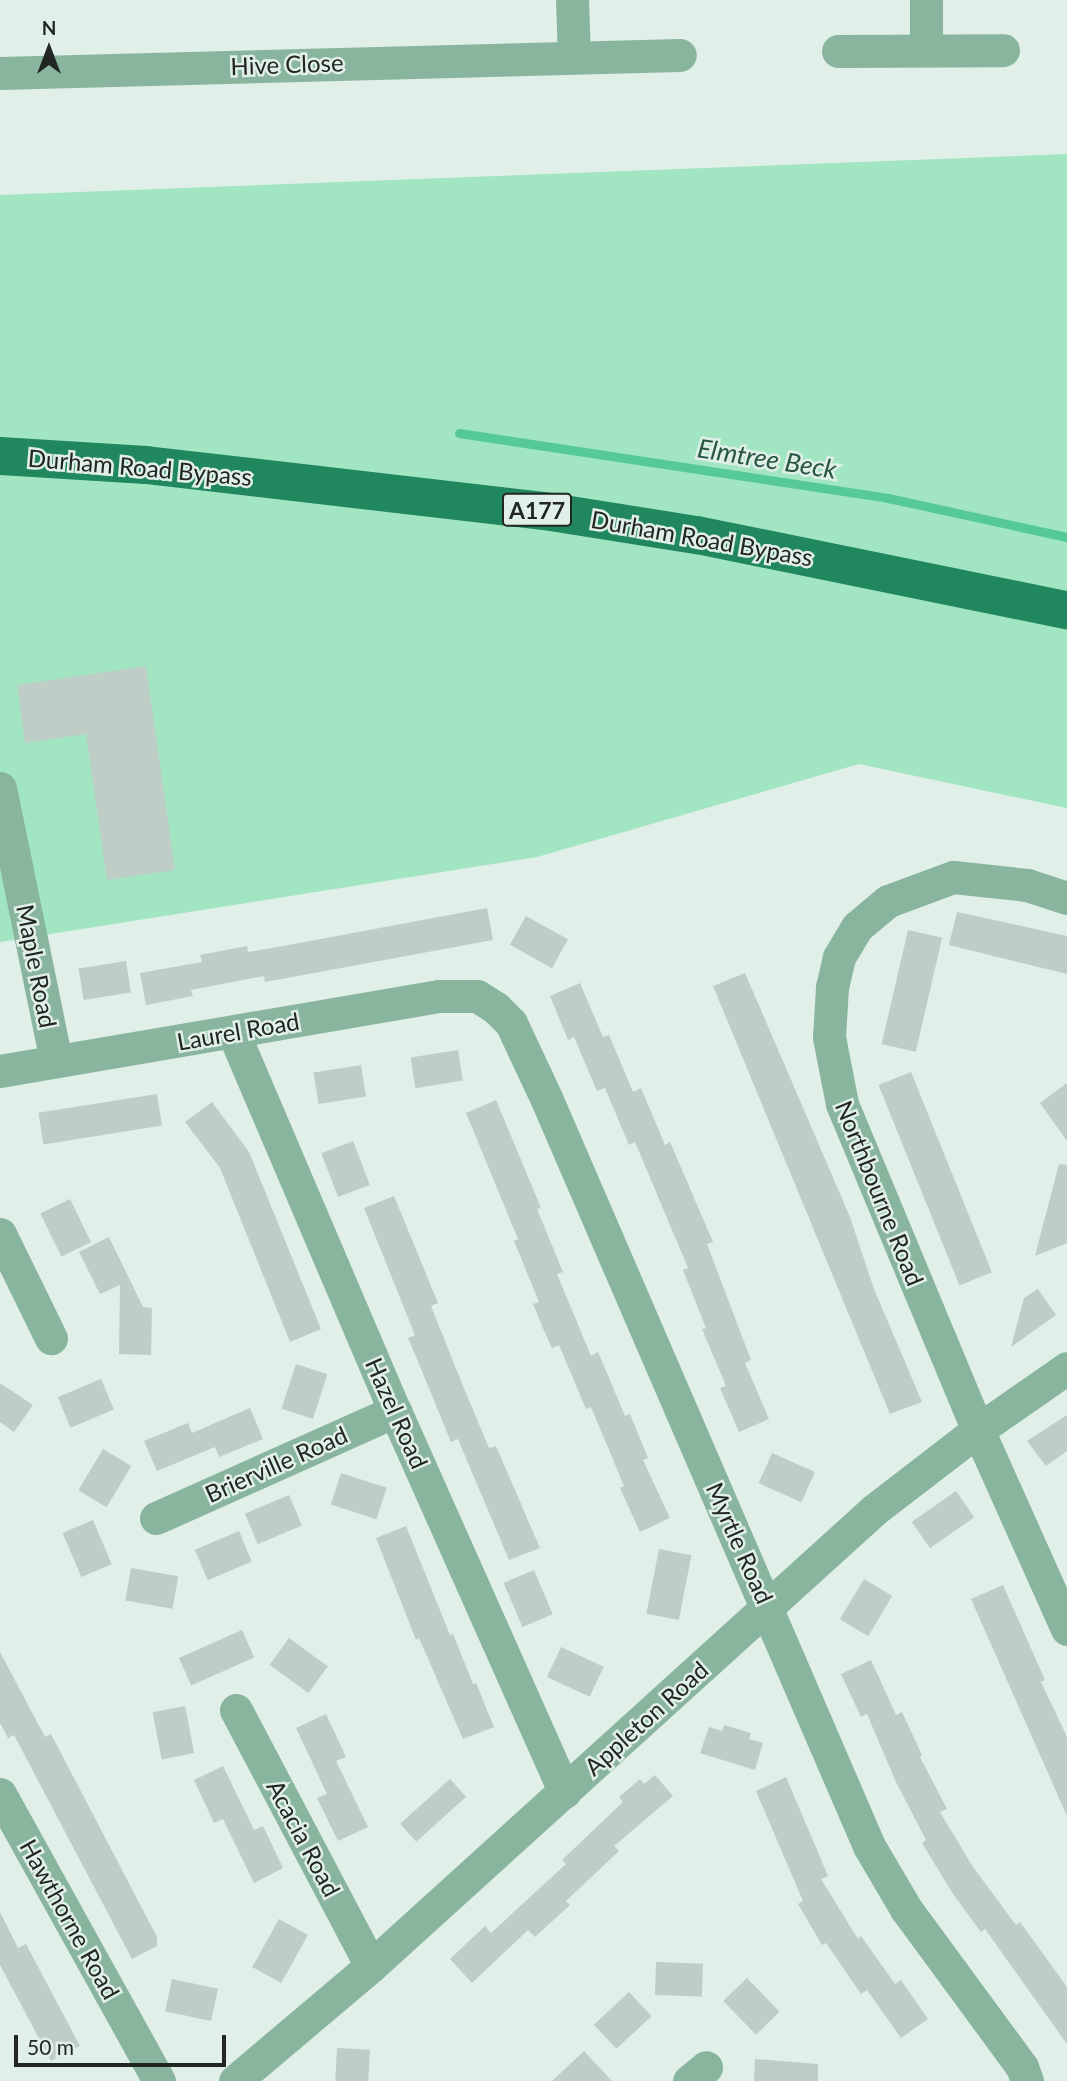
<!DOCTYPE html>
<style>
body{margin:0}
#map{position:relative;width:1067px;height:2081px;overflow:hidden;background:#e0efe7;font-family:Lato,sans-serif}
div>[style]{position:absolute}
.green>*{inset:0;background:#a2e5c3}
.stream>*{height:9px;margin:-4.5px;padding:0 4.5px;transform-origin:4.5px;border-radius:4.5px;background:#55c997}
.building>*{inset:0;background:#becdc5;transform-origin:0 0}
.minor>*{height:33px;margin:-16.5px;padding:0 16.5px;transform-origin:16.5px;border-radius:16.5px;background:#89b59f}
.primary>*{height:38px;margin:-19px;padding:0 19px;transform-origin:19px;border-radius:19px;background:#21875f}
span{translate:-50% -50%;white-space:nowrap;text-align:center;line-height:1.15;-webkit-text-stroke:5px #e0efe7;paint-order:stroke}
.shield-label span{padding:2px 5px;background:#e0efe7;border:2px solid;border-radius:5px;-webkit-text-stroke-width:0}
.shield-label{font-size:23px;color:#212623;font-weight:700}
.street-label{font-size:24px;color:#212623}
.water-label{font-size:26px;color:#275641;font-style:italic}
.north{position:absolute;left:14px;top:14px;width:70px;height:70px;-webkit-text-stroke:5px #e0efe7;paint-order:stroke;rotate:0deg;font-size:19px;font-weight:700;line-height:28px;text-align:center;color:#212623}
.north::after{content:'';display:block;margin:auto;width:24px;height:32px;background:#212623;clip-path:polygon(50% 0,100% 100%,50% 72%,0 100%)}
.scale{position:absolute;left:14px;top:2035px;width:212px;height:32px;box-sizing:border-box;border:4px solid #212623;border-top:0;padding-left:9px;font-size:21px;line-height:24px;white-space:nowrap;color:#212623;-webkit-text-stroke:5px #e0efe7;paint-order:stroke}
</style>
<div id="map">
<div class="green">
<i style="clip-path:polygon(1067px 154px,1067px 808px,859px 764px,537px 857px,0 942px,0 195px)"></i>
</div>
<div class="stream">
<i style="left:459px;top:433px;width:434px;rotate:8.6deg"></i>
<i style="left:888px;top:498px;width:183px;rotate:12.3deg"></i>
</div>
<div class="building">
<i style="clip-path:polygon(146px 666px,175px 870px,107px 880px,86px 734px,25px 743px,17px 685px)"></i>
<i style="clip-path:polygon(487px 908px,493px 940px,265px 982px,264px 976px,191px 990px,193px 996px,146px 1005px,140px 973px,202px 962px,200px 955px,247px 946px,248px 952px,283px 946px)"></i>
<i style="clip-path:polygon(957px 912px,1067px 936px,1067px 974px,949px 945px)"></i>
<i style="left:526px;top:916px;width:48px;height:33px;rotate:29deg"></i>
<i style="left:908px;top:930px;width:35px;height:117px;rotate:13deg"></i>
<i style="left:126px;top:961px;width:32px;height:48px;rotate:81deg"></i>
<i style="clip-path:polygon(745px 973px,850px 1217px,874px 1289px,922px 1402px,890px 1414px,713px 986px)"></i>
<i style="clip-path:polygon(580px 983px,603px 1037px,609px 1035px,633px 1092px,641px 1088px,665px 1145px,670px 1142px,713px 1242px,707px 1244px,751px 1360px,745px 1363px,769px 1419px,739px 1432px,720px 1388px,726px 1386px,702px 1329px,706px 1328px,683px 1270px,688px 1268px,635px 1142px,629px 1145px,605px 1088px,597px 1091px,574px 1037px,568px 1040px,550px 996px)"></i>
<i style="left:458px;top:1050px;width:31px;height:48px;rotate:81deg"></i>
<i style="left:361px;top:1065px;width:32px;height:48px;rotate:81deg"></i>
<i style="left:911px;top:1072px;width:216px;height:35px;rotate:68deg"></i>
<i style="clip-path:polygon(1067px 1083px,1067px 1141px,1040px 1103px)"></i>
<i style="left:157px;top:1094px;width:32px;height:120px;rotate:81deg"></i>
<i style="clip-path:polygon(496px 1100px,541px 1208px,537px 1209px,563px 1272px,557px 1274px,591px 1356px,598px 1352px,625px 1416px,630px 1414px,648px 1458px,643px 1460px,670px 1518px,640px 1532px,620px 1488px,624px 1486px,591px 1407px,586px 1409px,559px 1345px,552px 1348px,542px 1326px,533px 1304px,539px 1302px,514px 1241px,518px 1239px,466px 1113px)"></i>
<i style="clip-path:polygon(212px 1102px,249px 1152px,321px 1329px,290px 1342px,220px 1168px,185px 1122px)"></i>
<i style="left:353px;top:1141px;width:47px;height:34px;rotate:69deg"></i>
<i style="clip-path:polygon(1059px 1164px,1067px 1165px,1067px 1243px,1035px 1256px)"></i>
<i style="clip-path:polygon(394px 1196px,438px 1303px,431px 1306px,463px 1386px,489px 1448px,496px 1446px,540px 1548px,509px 1560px,458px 1439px,451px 1442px,417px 1359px,408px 1338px,415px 1335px,364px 1208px)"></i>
<i style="left:70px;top:1199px;width:48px;height:33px;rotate:64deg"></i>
<i style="clip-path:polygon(109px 1237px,143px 1307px,152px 1308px,151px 1355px,119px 1354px,120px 1285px,100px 1294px,79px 1252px)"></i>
<i style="clip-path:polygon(1038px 1289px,1056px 1315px,1011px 1347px,1024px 1298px)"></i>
<i style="left:296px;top:1364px;width:33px;height:47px;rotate:18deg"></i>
<i style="left:101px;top:1379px;width:33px;height:47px;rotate:67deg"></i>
<i style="clip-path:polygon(0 1383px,33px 1405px,14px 1432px,0 1422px)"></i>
<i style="clip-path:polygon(250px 1408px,263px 1439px,219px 1457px,215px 1447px,157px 1471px,144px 1441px,188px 1423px,192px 1433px)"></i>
<i style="clip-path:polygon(1067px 1415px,1067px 1451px,1046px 1466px,1027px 1441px)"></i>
<i style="left:103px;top:1449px;width:33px;height:48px;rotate:31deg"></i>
<i style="left:772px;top:1453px;width:47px;height:33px;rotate:24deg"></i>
<i style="left:341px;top:1473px;width:48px;height:33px;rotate:18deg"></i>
<i style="left:956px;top:1491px;width:32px;height:54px;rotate:55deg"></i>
<i style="left:289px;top:1495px;width:33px;height:48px;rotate:67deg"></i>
<i style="left:93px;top:1520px;width:48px;height:33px;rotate:67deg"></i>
<i style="clip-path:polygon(406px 1526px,450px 1635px,453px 1634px,473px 1684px,476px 1683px,494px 1727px,463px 1739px,419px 1638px,416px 1640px,376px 1538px)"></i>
<i style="left:239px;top:1531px;width:33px;height:48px;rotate:67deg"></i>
<i style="left:659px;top:1549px;width:33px;height:66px;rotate:11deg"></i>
<i style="left:131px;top:1568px;width:48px;height:33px;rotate:10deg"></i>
<i style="left:534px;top:1570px;width:48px;height:33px;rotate:67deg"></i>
<i style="left:864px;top:1579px;width:33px;height:47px;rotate:31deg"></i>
<i style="clip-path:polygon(1003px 1585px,1045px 1680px,1041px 1682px,1067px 1737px,1067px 1816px,971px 1599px)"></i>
<i style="left:242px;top:1630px;width:30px;height:69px;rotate:66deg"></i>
<i style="left:289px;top:1638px;width:48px;height:33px;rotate:36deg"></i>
<i style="left:561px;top:1647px;width:47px;height:33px;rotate:25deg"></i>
<i style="clip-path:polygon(0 1652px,45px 1737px,51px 1734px,157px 1937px,157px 1946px,132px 1959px,14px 1735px,8px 1738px,0 1723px)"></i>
<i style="clip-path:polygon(871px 1660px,896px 1715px,902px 1712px,922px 1755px,920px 1757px,947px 1809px,940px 1812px,973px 1867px,1016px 1925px,1020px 1922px,1067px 1987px,1067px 2044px,985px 1929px,981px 1932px,953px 1894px,922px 1843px,926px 1840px,896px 1782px,867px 1714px,861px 1717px,841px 1674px)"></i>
<i style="left:185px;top:1706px;width:48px;height:33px;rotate:79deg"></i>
<i style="clip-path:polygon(326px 1714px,346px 1757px,336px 1761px,368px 1827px,338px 1841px,317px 1798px,327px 1794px,296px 1728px)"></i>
<i style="clip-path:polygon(724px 1725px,751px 1733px,749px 1739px,763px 1743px,755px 1770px,700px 1753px,709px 1727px,722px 1731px)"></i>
<i style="clip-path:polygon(223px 1766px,254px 1830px,263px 1826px,283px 1868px,254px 1883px,223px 1819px,214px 1823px,194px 1780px)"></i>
<i style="clip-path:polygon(655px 1775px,673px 1796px,614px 1846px,619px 1851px,566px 1901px,570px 1905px,535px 1937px,528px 1930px,472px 1983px,450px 1959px,485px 1926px,491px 1933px,566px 1864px,562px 1860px,623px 1802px,619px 1797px,640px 1779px,644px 1784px)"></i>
<i style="clip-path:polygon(786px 1777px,828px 1876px,821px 1879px,858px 1939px,861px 1936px,895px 1984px,901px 1980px,928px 2019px,901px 2038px,867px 1990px,861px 1994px,826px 1943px,822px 1945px,798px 1904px,803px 1901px,756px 1791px)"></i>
<i style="left:450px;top:1779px;width:24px;height:67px;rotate:48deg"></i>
<i style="clip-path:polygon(0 1912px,18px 1948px,26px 1944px,80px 2046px,51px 2061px,0 1965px)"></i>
<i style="left:279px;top:1919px;width:33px;height:55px;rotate:29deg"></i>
<i style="left:656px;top:1962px;width:47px;height:33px;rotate:2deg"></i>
<i style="left:747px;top:1978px;width:47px;height:33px;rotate:46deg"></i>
<i style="left:172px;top:1979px;width:47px;height:33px;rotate:12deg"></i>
<i style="left:629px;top:1992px;width:33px;height:48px;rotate:47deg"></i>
<i style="left:337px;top:2048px;width:33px;height:33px;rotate:3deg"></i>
<i style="clip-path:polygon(584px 2051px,612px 2081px,552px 2081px)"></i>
<i style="clip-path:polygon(755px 2059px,818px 2064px,818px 2081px,754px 2081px)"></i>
</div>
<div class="minor">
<i style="left:572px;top:0;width:57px;rotate:88deg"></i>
<i style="left:926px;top:0;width:50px;rotate:90deg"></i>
<i style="left:838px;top:51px;width:165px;rotate:-0.3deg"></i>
<i style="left:0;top:73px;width:680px;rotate:-1.52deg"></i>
<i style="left:0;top:788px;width:279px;rotate:78.4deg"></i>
<i style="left:1067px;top:898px;width:42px;rotate:-162deg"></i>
<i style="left:1027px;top:885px;width:74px;rotate:-173.8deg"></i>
<i style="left:953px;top:877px;width:69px;rotate:159.7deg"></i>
<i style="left:888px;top:901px;width:40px;rotate:140deg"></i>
<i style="left:857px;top:927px;width:35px;rotate:121deg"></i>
<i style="left:839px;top:957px;width:31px;rotate:103deg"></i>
<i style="left:832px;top:987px;width:50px;rotate:93.4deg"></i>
<i style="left:829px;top:1037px;width:68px;rotate:79deg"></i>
<i style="left:842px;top:1104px;width:353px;rotate:67.4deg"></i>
<i style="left:978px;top:1430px;width:218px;rotate:65.9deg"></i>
<i style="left:233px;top:1032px;width:412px;rotate:66.9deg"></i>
<i style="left:395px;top:1411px;width:417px;rotate:66deg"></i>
<i style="left:0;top:1071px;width:445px;rotate:-9.7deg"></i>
<i style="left:439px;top:996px;width:38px"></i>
<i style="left:477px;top:996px;width:22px;rotate:32deg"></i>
<i style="left:496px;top:1008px;width:21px;rotate:45deg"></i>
<i style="left:511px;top:1023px;width:85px;rotate:64.9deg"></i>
<i style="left:547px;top:1100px;width:813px;rotate:66.65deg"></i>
<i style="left:869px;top:1846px;width:73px;rotate:59.6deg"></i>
<i style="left:906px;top:1909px;width:196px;rotate:53.7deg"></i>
<i style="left:1022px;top:2067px;width:15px;rotate:70deg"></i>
<i style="left:0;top:1234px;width:116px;rotate:63.9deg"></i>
<i style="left:156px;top:1518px;width:262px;rotate:-24.1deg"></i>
<i style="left:236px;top:1710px;width:289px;rotate:62.2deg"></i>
<i style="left:0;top:1794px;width:328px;rotate:61deg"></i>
<i style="left:235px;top:2081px;width:178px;rotate:-40.2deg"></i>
<i style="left:371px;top:1966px;width:679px;rotate:-42.19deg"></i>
<i style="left:874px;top:1510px;width:131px;rotate:-37.6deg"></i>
<i style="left:978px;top:1430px;width:108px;rotate:-34.9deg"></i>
<i style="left:689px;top:2081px;width:22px;rotate:-39deg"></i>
</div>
<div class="primary">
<i style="left:0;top:456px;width:146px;rotate:3.5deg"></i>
<i style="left:146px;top:465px;width:408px;rotate:6.6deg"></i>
<i style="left:551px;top:512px;width:148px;rotate:9deg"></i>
<i style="left:697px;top:535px;width:378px;rotate:11.5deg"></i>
</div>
<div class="shield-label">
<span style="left:537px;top:510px">A177</span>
</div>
<div class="street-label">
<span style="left:287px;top:64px;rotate:-2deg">Hive Close</span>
<span style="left:140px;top:467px;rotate:5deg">Durham Road Bypass</span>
<span style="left:702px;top:538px;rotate:10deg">Durham Road Bypass</span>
<span style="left:37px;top:966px;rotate:79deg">Maple Road</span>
<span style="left:238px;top:1031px;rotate:-10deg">Laurel Road</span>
<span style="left:880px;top:1193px;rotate:68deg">Northbourne Road</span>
<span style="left:397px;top:1413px;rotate:66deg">Hazel Road</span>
<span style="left:276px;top:1464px;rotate:-24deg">Brierville Road</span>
<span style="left:740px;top:1543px;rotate:66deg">Myrtle Road</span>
<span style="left:646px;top:1718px;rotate:-42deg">Appleton Road</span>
<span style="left:304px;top:1838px;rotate:62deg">Acacia Road</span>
<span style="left:70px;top:1919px;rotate:61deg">Hawthorne Road</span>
</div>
<div class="water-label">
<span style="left:767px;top:459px;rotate:9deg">Elmtree Beck</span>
</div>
<div class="north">N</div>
<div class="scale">50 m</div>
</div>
